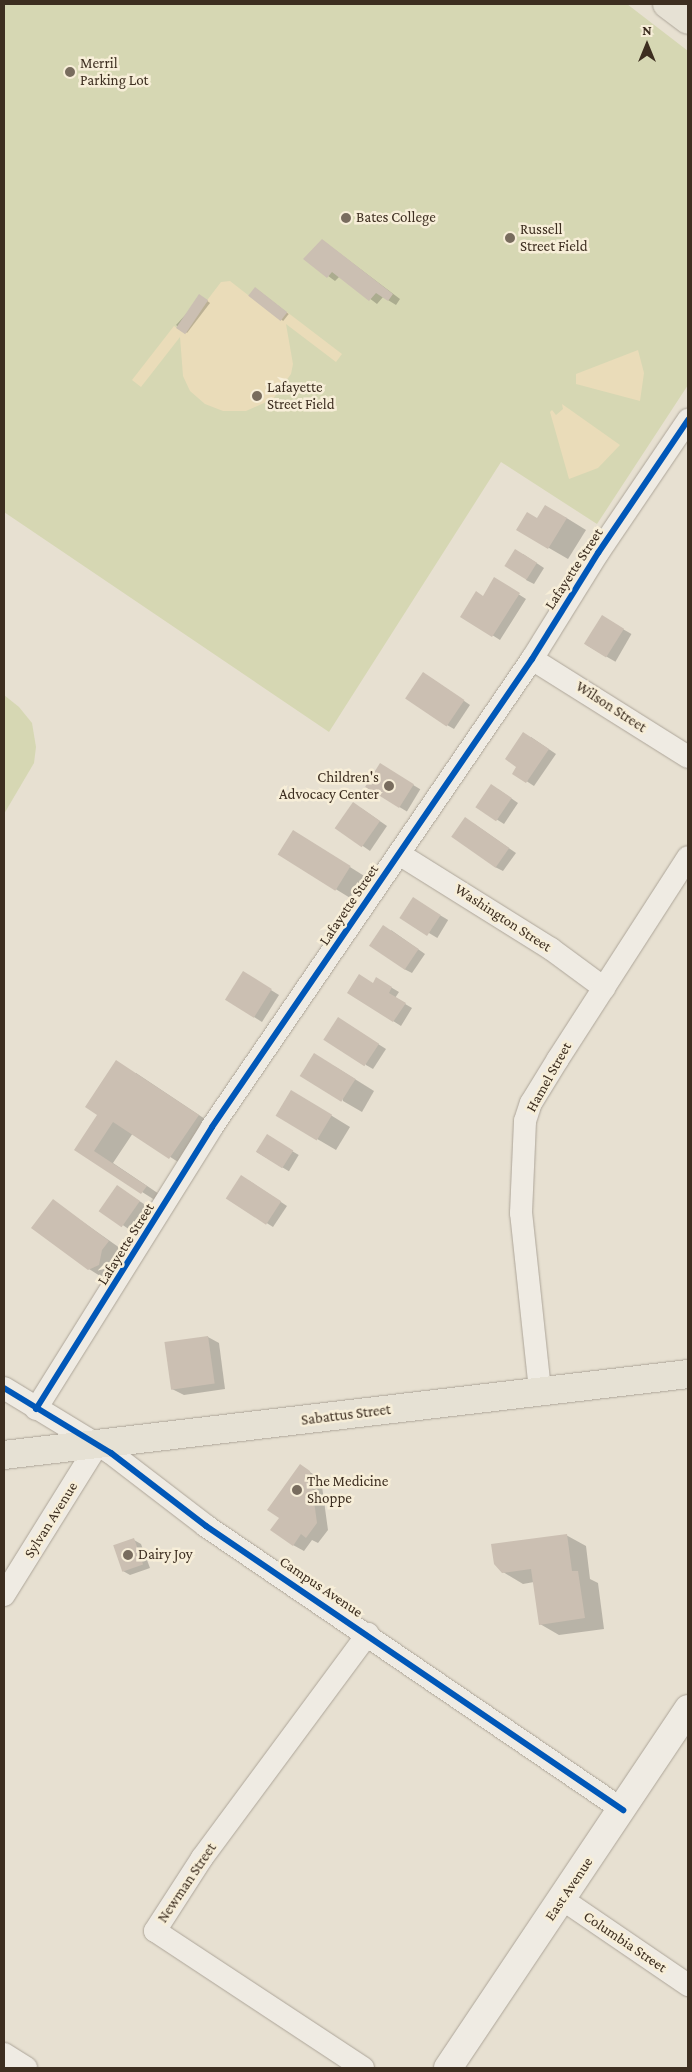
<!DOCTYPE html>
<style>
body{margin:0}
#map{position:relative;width:692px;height:2072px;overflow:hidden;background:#e7e0d1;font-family:"Crimson Pro",serif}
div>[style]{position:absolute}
.green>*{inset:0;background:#d6d7b3}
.sand>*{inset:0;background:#eadcb9}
.shadow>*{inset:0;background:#0003;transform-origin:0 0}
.building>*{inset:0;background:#cbbfb2;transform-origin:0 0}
.roads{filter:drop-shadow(0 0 1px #ada599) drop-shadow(0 0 1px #ada599)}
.street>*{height:22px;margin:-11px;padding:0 11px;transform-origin:11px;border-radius:11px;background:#efebe3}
.secondary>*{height:28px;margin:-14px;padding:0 14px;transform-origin:14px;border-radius:14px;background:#efebe3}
.primary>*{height:28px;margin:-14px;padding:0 14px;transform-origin:14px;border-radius:14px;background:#e6e1d4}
.cycleway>*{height:6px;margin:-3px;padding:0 3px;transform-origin:3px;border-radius:3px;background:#0057b8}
.dots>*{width:14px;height:14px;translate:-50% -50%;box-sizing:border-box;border:2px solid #f7eed8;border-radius:50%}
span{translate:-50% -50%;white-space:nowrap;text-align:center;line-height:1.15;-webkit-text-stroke:5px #f7eed8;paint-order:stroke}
.poi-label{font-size:15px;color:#3d2e20}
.left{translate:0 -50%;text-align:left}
.right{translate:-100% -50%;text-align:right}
.street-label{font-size:15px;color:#3d2e20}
.frame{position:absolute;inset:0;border:5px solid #3d2e20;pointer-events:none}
.north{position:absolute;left:622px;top:20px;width:50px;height:50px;-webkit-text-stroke:4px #f7eed8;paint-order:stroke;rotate:0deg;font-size:14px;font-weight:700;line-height:20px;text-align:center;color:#3d2e20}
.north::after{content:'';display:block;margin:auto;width:18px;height:22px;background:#3d2e20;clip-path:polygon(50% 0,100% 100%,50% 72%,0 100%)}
</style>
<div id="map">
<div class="green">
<i style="clip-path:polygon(4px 4px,627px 4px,688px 51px,688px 385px,597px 524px,501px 462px,329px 732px,4px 512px)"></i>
<i style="clip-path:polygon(4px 695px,19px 707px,32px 723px,36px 747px,34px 763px,4px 814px)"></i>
</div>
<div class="sand">
<i style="clip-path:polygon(230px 281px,280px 320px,287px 312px,342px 354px,336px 362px,286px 324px,293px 364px,291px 374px,273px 399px,246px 411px,223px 411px,205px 404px,190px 391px,183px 376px,180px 337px,141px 387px,132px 380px,174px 326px,183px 332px,221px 282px)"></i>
<i style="clip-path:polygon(638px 350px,644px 373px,640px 401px,576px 384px,576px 374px)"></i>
<i style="clip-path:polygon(562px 404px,620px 445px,598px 468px,569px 479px,550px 412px,552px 410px,556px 415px,563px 409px)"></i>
</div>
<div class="shadow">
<i style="clip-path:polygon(322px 240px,400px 299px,396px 305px,383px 297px,377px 304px,340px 276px,335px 281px,305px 259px)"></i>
<i style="left:258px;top:290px;width:39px;height:9px;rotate:38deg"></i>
<i style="clip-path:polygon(202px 297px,210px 303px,187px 333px,176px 325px)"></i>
<i style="clip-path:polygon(565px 517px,586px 530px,568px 559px,518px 530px)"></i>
<i style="clip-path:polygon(523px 554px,544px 568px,534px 584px,526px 580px)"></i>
<i style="clip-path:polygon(495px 579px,526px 599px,500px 640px,462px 616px,483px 597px)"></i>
<i style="left:602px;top:617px;width:34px;height:32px;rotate:30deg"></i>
<i style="clip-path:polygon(431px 678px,470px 705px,454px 729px,447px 725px)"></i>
<i style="clip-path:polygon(531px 737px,556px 754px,534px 786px,514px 773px)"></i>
<i style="left:380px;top:765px;width:47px;height:26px;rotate:31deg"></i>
<i style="clip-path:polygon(498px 789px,518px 803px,504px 824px,477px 807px)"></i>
<i style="clip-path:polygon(361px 808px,387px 826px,370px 851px,337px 828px)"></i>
<i style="clip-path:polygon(473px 823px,516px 853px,503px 871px,495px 867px)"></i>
<i style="clip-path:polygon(312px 843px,369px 879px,355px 901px,279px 854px)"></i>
<i style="left:413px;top:899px;width:41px;height:21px;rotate:31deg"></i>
<i style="clip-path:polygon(391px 930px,425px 954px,412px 973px,404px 969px)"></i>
<i style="clip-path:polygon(250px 977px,279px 995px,262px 1022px,254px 1017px)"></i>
<i style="clip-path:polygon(377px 979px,399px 992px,395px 998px,412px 1008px,401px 1026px,349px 993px,374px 984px)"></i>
<i style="clip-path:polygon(345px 1023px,386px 1049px,373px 1069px,366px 1065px)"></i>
<i style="clip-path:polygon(334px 1066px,374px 1091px,362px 1112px,343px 1101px)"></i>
<i style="clip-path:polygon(136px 1073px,217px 1127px,189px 1169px,133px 1133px,113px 1163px,165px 1198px,161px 1204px,76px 1150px)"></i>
<i style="clip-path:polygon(311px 1103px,350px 1127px,336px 1150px,278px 1116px)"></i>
<i style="left:267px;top:1136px;width:37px;height:19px;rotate:31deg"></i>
<i style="clip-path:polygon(248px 1180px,287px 1206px,273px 1227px,227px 1198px)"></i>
<i style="clip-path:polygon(124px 1191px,147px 1206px,130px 1230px,101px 1210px)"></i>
<i style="clip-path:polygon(53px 1201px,127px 1253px,108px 1281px,89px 1269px)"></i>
<i style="clip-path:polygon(208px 1337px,219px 1343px,225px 1389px,184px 1395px,172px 1389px)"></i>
<i style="clip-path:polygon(300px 1466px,321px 1479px,328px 1530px,318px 1543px,312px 1540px,304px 1551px,293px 1545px,280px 1518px)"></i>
<i style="clip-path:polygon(566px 1535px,586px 1546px,590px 1579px,598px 1583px,604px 1629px,559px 1635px,540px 1624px,534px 1582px,523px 1584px,503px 1572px)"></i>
<i style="clip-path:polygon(134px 1540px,141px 1544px,150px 1568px,130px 1575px,123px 1571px)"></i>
</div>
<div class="building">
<i style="clip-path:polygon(322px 239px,393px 294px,388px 301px,376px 293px,369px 301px,332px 272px,327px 278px,303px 259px)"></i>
<i style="left:255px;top:287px;width:41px;height:11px;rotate:38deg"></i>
<i style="left:199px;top:294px;width:11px;height:41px;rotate:34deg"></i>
<i style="clip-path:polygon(545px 505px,567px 518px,548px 549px,516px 530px,527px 512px,537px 518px)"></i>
<i style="left:515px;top:549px;width:26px;height:20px;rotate:32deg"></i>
<i style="clip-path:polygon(494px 577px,520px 593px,492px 637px,460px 617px,476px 591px,483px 596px)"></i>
<i style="left:602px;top:615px;width:26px;height:34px;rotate:32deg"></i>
<i style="left:423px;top:672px;width:50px;height:32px;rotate:34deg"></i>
<i style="clip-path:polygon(523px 732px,549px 749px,526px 783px,512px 774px,516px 767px,505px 759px)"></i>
<i style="left:380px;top:763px;width:40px;height:28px;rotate:32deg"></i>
<i style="left:491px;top:784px;width:25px;height:28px;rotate:34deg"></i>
<i style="left:353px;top:802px;width:33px;height:32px;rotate:35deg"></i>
<i style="left:465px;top:817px;width:54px;height:24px;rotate:35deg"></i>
<i style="left:293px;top:830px;width:68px;height:29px;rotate:32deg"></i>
<i style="left:413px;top:897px;width:33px;height:25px;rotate:33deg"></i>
<i style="left:383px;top:925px;width:43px;height:25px;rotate:34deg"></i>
<i style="left:243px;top:971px;width:34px;height:34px;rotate:32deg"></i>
<i style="clip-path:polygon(359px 974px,373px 983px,376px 977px,392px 987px,389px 993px,406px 1003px,393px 1022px,347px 993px)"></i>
<i style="left:338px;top:1017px;width:49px;height:27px;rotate:33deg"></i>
<i style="left:314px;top:1053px;width:49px;height:27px;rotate:32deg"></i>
<i style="clip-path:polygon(116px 1060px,199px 1115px,169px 1159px,113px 1122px,94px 1151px,147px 1186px,141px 1194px,74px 1150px,97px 1115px,85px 1107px)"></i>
<i style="left:291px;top:1090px;width:48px;height:30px;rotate:31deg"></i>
<i style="left:267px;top:1134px;width:31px;height:21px;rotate:32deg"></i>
<i style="left:241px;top:1175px;width:48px;height:28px;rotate:33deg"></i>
<i style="left:117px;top:1185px;width:28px;height:32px;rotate:35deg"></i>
<i style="clip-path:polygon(53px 1199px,109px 1241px,102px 1250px,99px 1265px,88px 1270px,31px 1228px)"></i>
<i style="left:208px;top:1336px;width:48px;height:44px;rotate:82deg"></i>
<i style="clip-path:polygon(300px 1464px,310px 1471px,317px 1523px,306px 1538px,301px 1534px,293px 1546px,270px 1530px,279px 1518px,267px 1510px)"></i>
<i style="clip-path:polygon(567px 1534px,572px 1571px,578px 1571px,585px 1618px,539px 1625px,531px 1569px,502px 1573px,494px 1564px,491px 1544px)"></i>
<i style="left:134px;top:1538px;width:28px;height:22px;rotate:71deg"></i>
</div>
<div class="roads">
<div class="street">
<i style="left:532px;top:659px;width:184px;rotate:32.1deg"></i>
<i style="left:399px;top:854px;width:179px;rotate:32deg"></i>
<i style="left:551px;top:949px;width:66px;rotate:36.3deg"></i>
<i style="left:4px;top:1388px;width:125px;rotate:31.3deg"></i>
<i style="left:111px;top:1453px;width:120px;rotate:37.5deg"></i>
<i style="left:206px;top:1526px;width:505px;rotate:34.26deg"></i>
<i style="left:540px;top:1390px;width:178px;rotate:-96.1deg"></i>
<i style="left:521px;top:1213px;width:92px;rotate:-87.5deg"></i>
<i style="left:525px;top:1121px;width:19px;rotate:-72deg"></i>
<i style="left:531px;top:1103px;width:52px;rotate:-58.5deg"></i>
<i style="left:558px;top:1059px;width:240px;rotate:-57.2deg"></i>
<i style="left:36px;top:1409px;width:332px;rotate:-58deg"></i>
<i style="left:212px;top:1127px;width:567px;rotate:-55.64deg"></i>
<i style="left:532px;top:659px;width:125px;rotate:-58.1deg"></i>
<i style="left:598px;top:553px;width:161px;rotate:-55.9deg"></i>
<i style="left:4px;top:1595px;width:178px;rotate:-58.1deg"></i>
<i style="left:562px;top:1899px;width:153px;rotate:34.3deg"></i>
<i style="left:4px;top:2054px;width:26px;rotate:32deg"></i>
<i style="left:363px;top:2068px;width:249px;rotate:-146.6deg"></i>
<i style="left:155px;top:1931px;width:87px;rotate:-57.2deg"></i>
<i style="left:202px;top:1858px;width:279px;rotate:-53.5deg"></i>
</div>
<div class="secondary">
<i style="left:448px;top:2068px;width:432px;rotate:-56.2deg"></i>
</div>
<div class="primary">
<i style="left:667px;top:4px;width:26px;rotate:37deg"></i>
<i style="left:4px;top:1455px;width:689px;rotate:-6.75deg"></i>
</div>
</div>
<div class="cycleway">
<i style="left:4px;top:1388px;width:125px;rotate:31.3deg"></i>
<i style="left:111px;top:1453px;width:120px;rotate:37.5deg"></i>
<i style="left:206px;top:1526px;width:505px;rotate:34.26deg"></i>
<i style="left:36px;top:1409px;width:332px;rotate:-58deg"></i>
<i style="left:212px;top:1127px;width:567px;rotate:-55.64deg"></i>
<i style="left:532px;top:659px;width:125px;rotate:-58.1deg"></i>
<i style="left:598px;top:553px;width:161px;rotate:-55.9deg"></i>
</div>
<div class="dots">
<i style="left:70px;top:72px;background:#786c5e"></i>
<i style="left:346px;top:218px;background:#786c5e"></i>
<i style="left:510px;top:238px;background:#786c5e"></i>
<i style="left:257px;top:396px;background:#786c5e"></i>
<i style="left:389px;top:786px;background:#786c5e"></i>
<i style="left:297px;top:1490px;background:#786c5e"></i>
<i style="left:128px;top:1555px;background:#786c5e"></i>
</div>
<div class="poi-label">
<span class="left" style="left:80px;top:72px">Merril<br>Parking Lot</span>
<span class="left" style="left:356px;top:218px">Bates College</span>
<span class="left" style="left:520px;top:238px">Russell<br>Street Field</span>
<span class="left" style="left:267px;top:396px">Lafayette<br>Street Field</span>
<span class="right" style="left:379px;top:786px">Children's<br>Advocacy Center</span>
<span class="left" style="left:307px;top:1490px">The Medicine<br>Shoppe</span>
<span class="left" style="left:138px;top:1555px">Dairy Joy</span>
</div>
<div class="street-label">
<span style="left:574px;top:569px;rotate:-57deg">Lafayette Street</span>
<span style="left:611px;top:707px;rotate:33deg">Wilson Street</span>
<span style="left:349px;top:905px;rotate:-56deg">Lafayette Street</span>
<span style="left:503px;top:918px;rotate:33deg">Washington Street</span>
<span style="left:549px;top:1077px;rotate:-61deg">Hamel Street</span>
<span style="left:126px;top:1244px;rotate:-58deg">Lafayette Street</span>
<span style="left:346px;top:1415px;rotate:-7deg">Sabattus Street</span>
<span style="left:51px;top:1520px;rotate:-58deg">Sylvan Avenue</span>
<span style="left:321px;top:1587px;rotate:34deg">Campus Avenue</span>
<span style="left:187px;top:1883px;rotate:-56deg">Newman Street</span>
<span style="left:569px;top:1889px;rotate:-56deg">East Avenue</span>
<span style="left:625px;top:1942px;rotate:34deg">Columbia Street</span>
</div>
<div class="frame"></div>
<div class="north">N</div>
</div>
